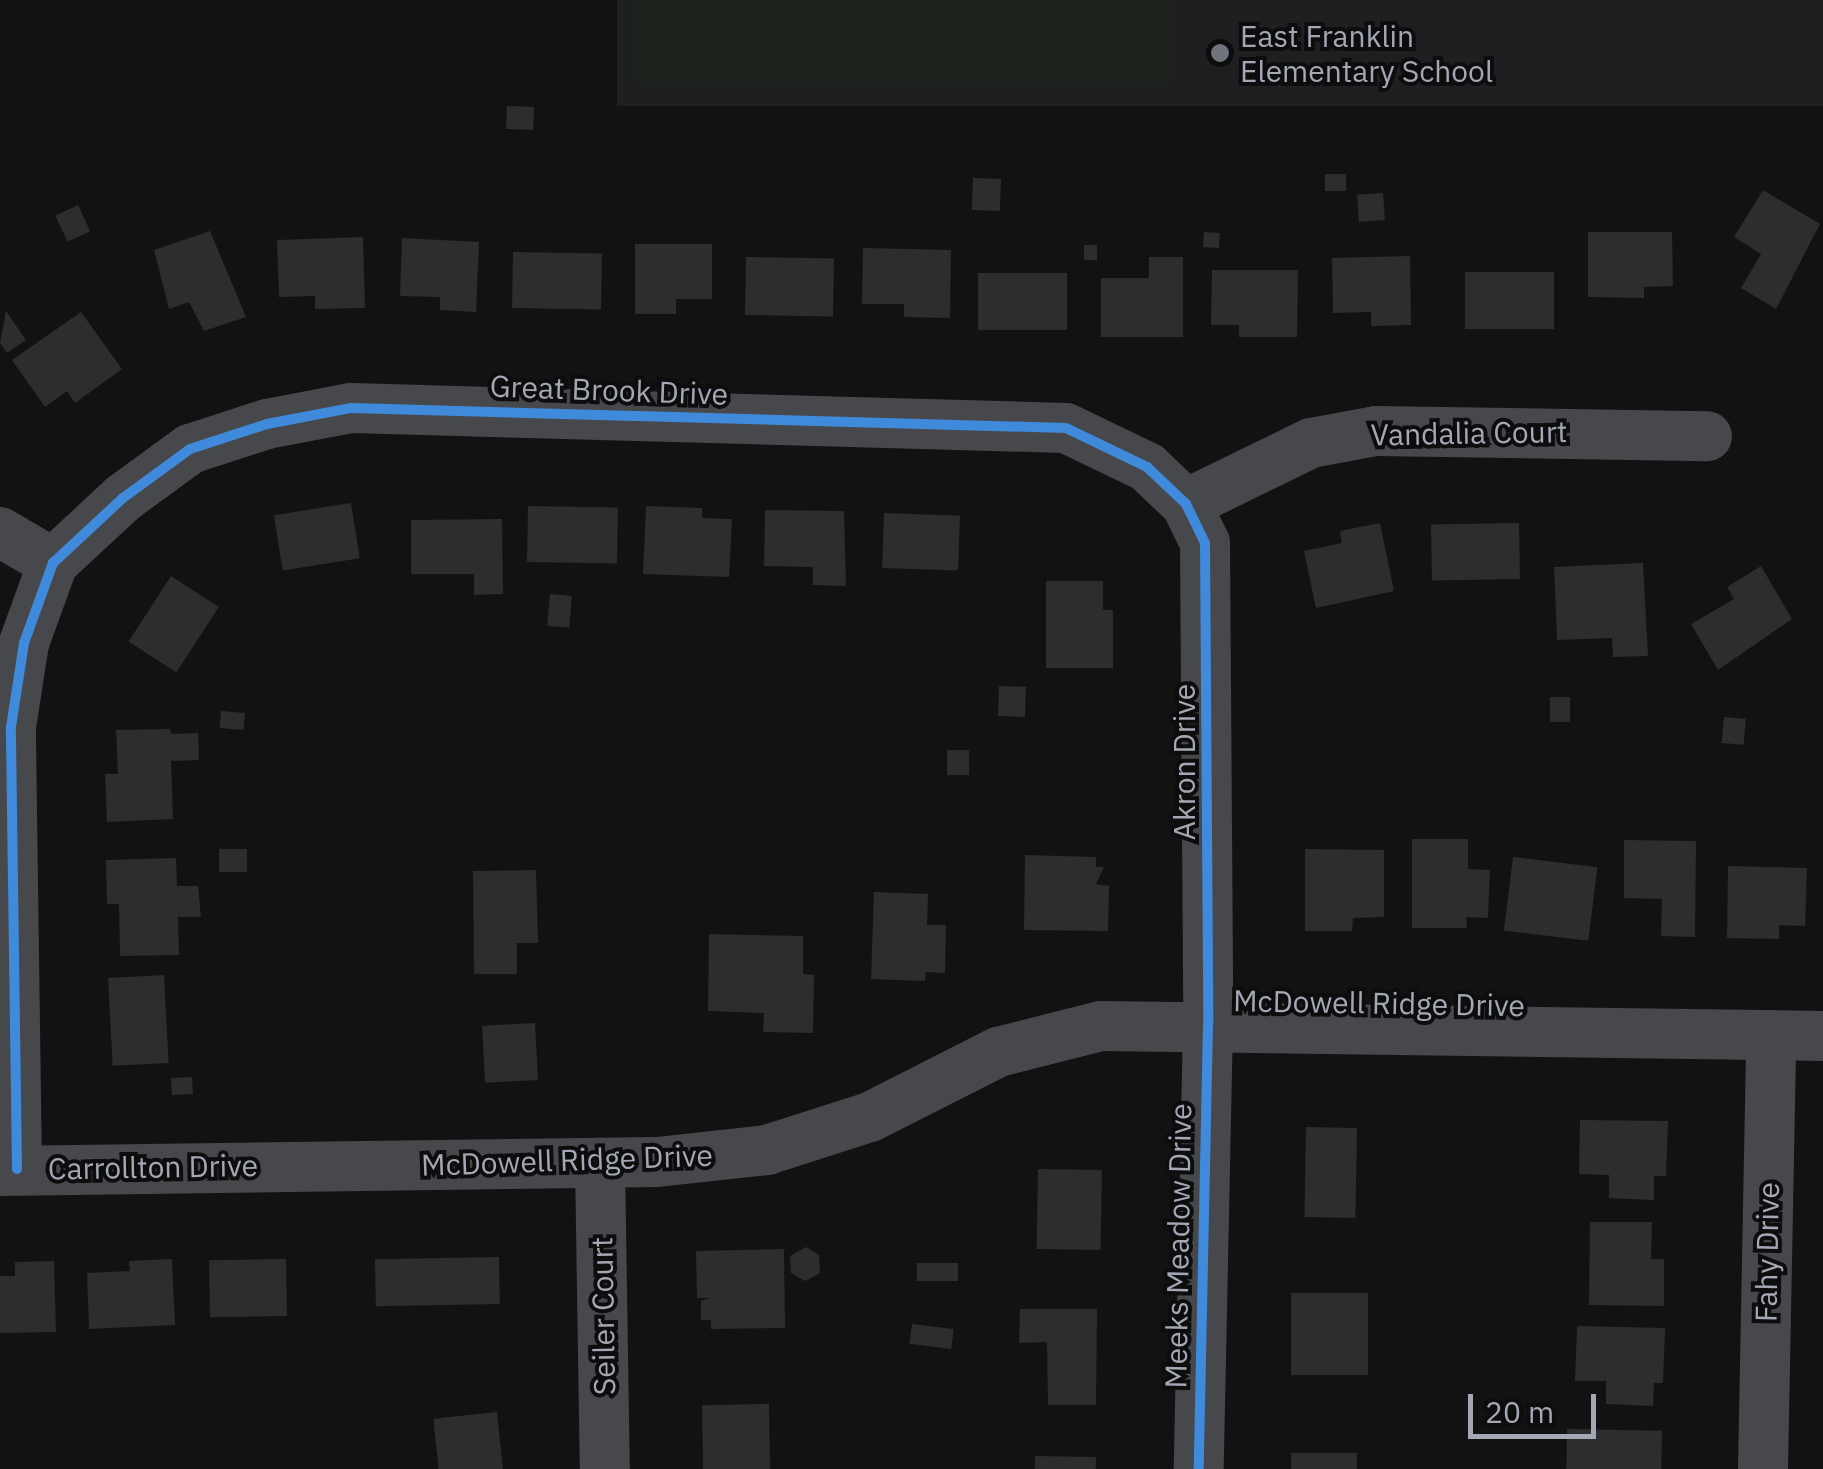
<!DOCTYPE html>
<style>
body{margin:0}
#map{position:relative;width:1823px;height:1469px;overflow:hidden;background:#121213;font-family:"IBM Plex Sans",sans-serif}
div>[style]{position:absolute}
.built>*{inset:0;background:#1f1f21;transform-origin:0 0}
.green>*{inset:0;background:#1c231d;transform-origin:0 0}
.building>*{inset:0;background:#2d2d2e;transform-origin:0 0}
.street>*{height:50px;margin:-25px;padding:0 25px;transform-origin:25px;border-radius:25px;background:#47484b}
.cycleway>*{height:10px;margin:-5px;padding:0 5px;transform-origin:5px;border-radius:5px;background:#408adc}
.dots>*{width:28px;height:28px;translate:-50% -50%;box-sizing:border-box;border:5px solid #0d0d0e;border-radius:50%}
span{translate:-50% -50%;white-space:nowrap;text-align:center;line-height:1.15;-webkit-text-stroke:8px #0d0d0e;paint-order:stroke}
.poi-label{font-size:30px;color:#a3a8b4}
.left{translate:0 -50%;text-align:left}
.street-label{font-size:30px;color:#a3a8b4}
.scale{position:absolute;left:1468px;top:1394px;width:128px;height:45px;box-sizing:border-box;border:5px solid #a3a8b4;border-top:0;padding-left:12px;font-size:30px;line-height:35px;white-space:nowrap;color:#a3a8b4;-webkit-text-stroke:8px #0d0d0e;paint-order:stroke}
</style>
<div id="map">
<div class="built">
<i style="left:617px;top:0;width:1206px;height:106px"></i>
</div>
<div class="green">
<i style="left:633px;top:0;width:541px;height:83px"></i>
</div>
<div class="building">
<i style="left:507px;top:106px;width:27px;height:23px;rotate:2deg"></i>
<i style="left:1325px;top:174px;width:21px;height:17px"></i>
<i style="left:973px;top:178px;width:28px;height:32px;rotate:2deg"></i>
<i style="clip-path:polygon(1763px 190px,1820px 224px,1776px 309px,1741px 288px,1761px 254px,1734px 237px)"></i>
<i style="left:1383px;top:193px;width:27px;height:26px;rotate:86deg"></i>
<i style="left:78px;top:205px;width:29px;height:25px;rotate:65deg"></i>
<i style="clip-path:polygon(210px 231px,246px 317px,204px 331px,189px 302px,169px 309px,154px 250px)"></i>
<i style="left:1204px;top:232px;width:16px;height:15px;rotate:4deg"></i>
<i style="clip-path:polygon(1588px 232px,1672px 232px,1673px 286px,1644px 287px,1644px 298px,1588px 297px)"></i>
<i style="clip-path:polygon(363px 237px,365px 308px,315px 309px,315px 296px,279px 297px,277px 240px)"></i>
<i style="clip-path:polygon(402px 238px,479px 242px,476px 312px,440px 310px,440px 297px,400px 296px)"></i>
<i style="clip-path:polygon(635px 244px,712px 244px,712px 299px,676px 299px,676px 314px,635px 314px)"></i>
<i style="left:1084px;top:245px;width:13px;height:15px"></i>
<i style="clip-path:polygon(863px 248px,951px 250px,950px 318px,904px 317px,904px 304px,862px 304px)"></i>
<i style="left:513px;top:252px;width:89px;height:56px;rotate:1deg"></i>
<i style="clip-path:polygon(1410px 256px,1411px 325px,1371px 326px,1371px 312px,1333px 313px,1332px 258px)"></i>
<i style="left:746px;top:257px;width:88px;height:58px;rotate:1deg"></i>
<i style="clip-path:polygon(1149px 257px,1183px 257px,1183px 337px,1101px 337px,1101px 278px,1149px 278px)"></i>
<i style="clip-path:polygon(1212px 270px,1298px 270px,1297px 337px,1239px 337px,1239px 325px,1211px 325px)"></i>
<i style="left:1465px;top:272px;width:89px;height:57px"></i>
<i style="left:978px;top:273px;width:89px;height:57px"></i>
<i style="clip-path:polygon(6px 311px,26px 340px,7px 353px,0 343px)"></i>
<i style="clip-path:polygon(81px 312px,122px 369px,75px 403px,67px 391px,45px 407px,12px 360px)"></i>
<i style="left:351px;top:503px;width:56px;height:78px;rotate:81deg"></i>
<i style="left:528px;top:506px;width:90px;height:56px;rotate:1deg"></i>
<i style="clip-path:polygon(646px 506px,702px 508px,702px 518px,732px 519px,729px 577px,643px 574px)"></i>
<i style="clip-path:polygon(765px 510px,844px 511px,846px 586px,813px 585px,813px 567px,764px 566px)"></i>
<i style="left:884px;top:513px;width:76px;height:55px;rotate:2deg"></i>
<i style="clip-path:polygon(502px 519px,503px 594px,474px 595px,474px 574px,411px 574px,411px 520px)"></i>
<i style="clip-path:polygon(1380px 523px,1394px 591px,1316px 608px,1304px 551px,1342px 543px,1340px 531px)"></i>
<i style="left:1519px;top:523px;width:56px;height:88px;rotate:89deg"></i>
<i style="clip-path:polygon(1643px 563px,1648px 656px,1613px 657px,1612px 638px,1557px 640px,1554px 567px)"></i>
<i style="clip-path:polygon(1761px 566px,1792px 619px,1718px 670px,1691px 624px,1734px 599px,1727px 587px)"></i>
<i style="left:171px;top:576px;width:57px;height:78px;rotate:33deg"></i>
<i style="clip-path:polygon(1046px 581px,1103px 581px,1103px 610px,1113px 610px,1113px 668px,1046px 668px)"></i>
<i style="left:550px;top:594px;width:22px;height:32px;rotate:5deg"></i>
<i style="left:999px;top:686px;width:27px;height:30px;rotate:2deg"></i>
<i style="left:1550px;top:697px;width:20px;height:25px"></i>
<i style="left:221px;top:711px;width:24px;height:17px;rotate:5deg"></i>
<i style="left:1724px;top:717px;width:22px;height:26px;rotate:5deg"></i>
<i style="clip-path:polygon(170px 729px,171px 734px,198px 733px,199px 760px,171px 761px,173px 819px,107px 822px,105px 774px,118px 774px,116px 730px)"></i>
<i style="left:947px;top:750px;width:22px;height:25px"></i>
<i style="clip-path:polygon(1412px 839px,1468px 839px,1468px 869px,1490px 870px,1488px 918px,1466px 917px,1467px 928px,1412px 928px)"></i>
<i style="clip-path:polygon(1624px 840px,1696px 841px,1695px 937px,1661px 936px,1662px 899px,1624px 898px)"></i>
<i style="left:219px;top:849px;width:28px;height:23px"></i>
<i style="clip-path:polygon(1305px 849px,1384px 850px,1384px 917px,1353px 918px,1352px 931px,1305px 931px)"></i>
<i style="clip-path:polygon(1025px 855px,1096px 857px,1096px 867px,1104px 867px,1096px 884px,1109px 886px,1108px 931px,1024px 930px)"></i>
<i style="left:1513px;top:857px;width:85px;height:74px;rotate:7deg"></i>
<i style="clip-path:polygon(176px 858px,177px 886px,198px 886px,201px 917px,178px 917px,179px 955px,120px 956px,119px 904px,107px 904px,106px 860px)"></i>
<i style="clip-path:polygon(1728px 866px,1807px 868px,1805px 926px,1779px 925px,1779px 939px,1727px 938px)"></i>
<i style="clip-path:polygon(536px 870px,538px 943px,517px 943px,517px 974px,474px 974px,473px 871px)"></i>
<i style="clip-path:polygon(874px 892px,928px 894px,927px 925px,946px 925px,945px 973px,926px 972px,925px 981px,871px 979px)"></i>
<i style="clip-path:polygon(709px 934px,803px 936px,803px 974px,814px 975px,813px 1033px,763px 1032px,764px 1013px,708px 1011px)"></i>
<i style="left:164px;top:975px;width:88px;height:56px;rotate:87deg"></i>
<i style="left:535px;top:1023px;width:57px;height:53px;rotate:87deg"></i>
<i style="left:192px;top:1077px;width:17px;height:21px;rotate:87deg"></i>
<i style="clip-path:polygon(1580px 1120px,1668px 1121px,1666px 1176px,1654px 1176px,1654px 1200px,1609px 1198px,1609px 1175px,1579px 1174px)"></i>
<i style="left:1306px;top:1127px;width:51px;height:90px;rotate:1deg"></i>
<i style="left:1038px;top:1169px;width:64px;height:80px;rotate:1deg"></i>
<i style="clip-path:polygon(1590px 1222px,1652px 1222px,1651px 1259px,1664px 1259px,1664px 1306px,1589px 1305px)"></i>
<i style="clip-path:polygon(806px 1247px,819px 1255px,820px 1273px,805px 1281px,791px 1273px,790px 1256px)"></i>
<i style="clip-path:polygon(784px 1249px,785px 1328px,711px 1329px,711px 1320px,701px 1320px,701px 1301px,710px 1298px,697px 1298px,696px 1251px)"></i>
<i style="left:499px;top:1257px;width:47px;height:124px;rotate:89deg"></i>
<i style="clip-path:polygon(172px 1259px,175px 1325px,89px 1329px,87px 1273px,130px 1271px,129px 1261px)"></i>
<i style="left:286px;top:1259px;width:57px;height:77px;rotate:89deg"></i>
<i style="clip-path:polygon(54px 1261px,56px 1332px,0 1333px,0 1276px,15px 1276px,15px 1262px)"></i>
<i style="left:917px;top:1263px;width:41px;height:18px"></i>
<i style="left:1291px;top:1293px;width:77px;height:82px"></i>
<i style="clip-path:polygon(1020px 1309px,1097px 1309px,1096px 1405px,1048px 1405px,1047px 1342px,1019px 1343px)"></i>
<i style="left:912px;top:1324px;width:42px;height:20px;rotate:7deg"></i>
<i style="clip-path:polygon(1577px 1326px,1665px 1328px,1663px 1383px,1654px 1383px,1653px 1406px,1606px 1404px,1606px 1381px,1575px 1381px)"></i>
<i style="left:769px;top:1404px;width:65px;height:67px;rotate:89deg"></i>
<i style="left:497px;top:1412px;width:57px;height:64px;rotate:84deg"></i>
<i style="left:1567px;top:1429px;width:95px;height:40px;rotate:1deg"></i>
<i style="left:1291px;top:1453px;width:66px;height:16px"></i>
<i style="left:1035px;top:1456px;width:61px;height:13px;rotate:1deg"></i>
</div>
<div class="street">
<i style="left:1186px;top:504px;width:139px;rotate:-26deg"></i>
<i style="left:1311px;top:443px;width:66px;rotate:-10.5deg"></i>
<i style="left:1376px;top:431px;width:331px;rotate:0.9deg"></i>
<i style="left:0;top:532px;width:61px;rotate:30.3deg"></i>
<i style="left:600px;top:1163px;width:306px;rotate:89.1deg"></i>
<i style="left:17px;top:1169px;width:442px;rotate:-90.8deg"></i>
<i style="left:11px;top:727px;width:85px;rotate:-81.2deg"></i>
<i style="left:24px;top:643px;width:85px;rotate:-70.1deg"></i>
<i style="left:53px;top:563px;width:96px;rotate:-42.9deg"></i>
<i style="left:123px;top:498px;width:83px;rotate:-36.2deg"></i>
<i style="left:190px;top:449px;width:81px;rotate:-18deg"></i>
<i style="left:267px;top:424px;width:86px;rotate:-10.8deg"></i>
<i style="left:351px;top:408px;width:715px;rotate:1.6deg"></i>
<i style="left:1066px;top:428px;width:90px;rotate:25.7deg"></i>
<i style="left:1147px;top:467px;width:54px;rotate:43.5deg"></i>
<i style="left:1186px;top:504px;width:43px;rotate:64deg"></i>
<i style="left:1205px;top:543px;width:481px;rotate:89.6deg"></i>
<i style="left:1208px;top:1024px;width:445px;rotate:91.2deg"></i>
<i style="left:0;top:1171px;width:657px;rotate:-0.78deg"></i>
<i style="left:657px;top:1162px;width:111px;rotate:-6.2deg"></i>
<i style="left:767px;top:1150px;width:108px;rotate:-17.8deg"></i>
<i style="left:870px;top:1117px;width:144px;rotate:-26.9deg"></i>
<i style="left:998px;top:1052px;width:106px;rotate:-14.2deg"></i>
<i style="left:1101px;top:1026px;width:722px;rotate:0.79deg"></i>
<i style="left:1763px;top:1469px;width:434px;rotate:-88.9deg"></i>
</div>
<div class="cycleway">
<i style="left:17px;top:1169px;width:442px;rotate:-90.8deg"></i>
<i style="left:11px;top:727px;width:85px;rotate:-81.2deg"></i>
<i style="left:24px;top:643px;width:85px;rotate:-70.1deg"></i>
<i style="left:53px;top:563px;width:96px;rotate:-42.9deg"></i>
<i style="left:123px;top:498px;width:83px;rotate:-36.2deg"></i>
<i style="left:190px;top:449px;width:81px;rotate:-18deg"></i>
<i style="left:267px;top:424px;width:86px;rotate:-10.8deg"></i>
<i style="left:351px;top:408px;width:715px;rotate:1.6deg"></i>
<i style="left:1066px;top:428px;width:90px;rotate:25.7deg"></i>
<i style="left:1147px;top:467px;width:54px;rotate:43.5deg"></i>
<i style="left:1186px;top:504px;width:43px;rotate:64deg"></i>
<i style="left:1205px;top:543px;width:481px;rotate:89.6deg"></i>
<i style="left:1208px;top:1024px;width:445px;rotate:91.2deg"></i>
</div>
<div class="dots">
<i style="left:1220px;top:53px;background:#70747c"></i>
</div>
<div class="poi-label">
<span class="left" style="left:1240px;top:53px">East Franklin<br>Elementary School</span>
</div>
<div class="street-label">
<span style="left:609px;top:390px;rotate:2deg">Great Brook Drive</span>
<span style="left:1469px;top:433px;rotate:-1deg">Vandalia Court</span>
<span style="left:1184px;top:762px;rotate:-90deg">Akron Drive</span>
<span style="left:1379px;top:1003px;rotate:1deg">McDowell Ridge Drive</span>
<span style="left:567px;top:1160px;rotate:-2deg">McDowell Ridge Drive</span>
<span style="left:153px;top:1167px;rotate:-1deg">Carrollton Drive</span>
<span style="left:1178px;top:1246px;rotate:-89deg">Meeks Meadow Drive</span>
<span style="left:1767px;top:1252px;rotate:-89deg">Fahy Drive</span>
<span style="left:603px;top:1316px;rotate:-91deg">Seiler Court</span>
</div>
<div class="scale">20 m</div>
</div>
